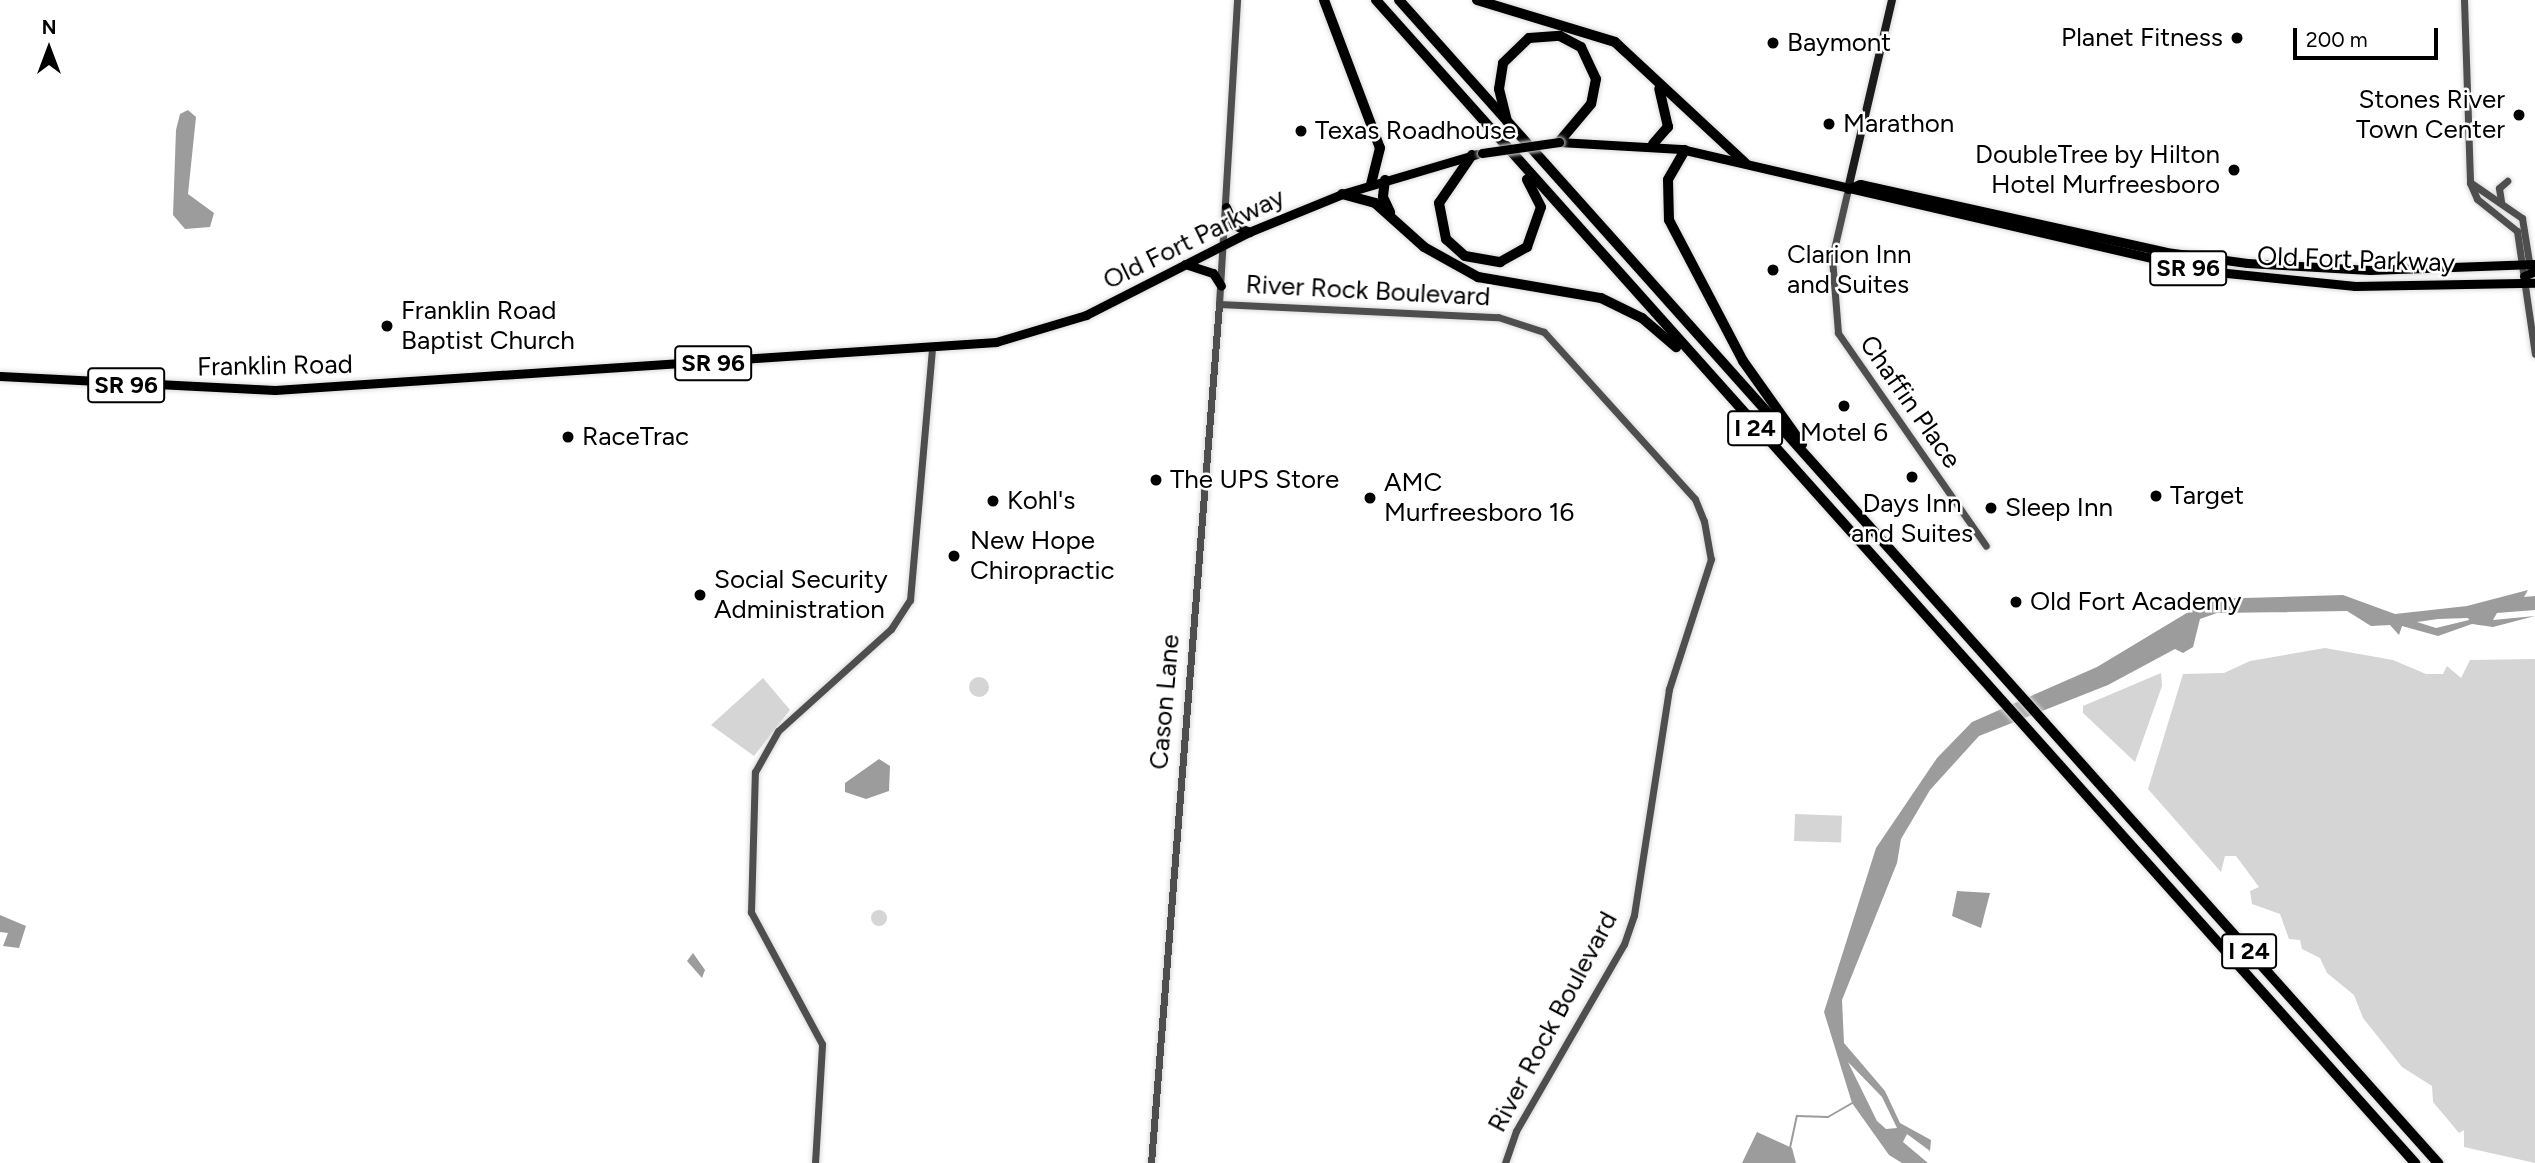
<!DOCTYPE html>
<style>
body{margin:0}
#map{position:relative;width:2535px;height:1163px;overflow:hidden;background:#fff;font-family:Figtree,sans-serif}
div>[style]{position:absolute}
.green>*{inset:0;background:#d5d5d5;transform-origin:0 0}
.round{border-radius:50%}
.water>*{inset:0;background:#9c9c9c}
.stream>*{height:2px;margin:-1px;padding:0 1px;transform-origin:1px;border-radius:1px;background:#9c9c9c}
.roads{filter:drop-shadow(0 0 2px #dbdbdb) drop-shadow(0 0 2px #dbdbdb)}
.tertiary>*{height:7px;margin:-3.5px;padding:0 3.5px;transform-origin:3.5px;border-radius:3.5px;background:#4e4e4e}
.secondary>*{height:8px;margin:-4px;padding:0 4px;transform-origin:4px;border-radius:4px;background:#1b1b1b}
.primary>*{height:9px;margin:-4.5px;padding:0 4.5px;transform-origin:4.5px;border-radius:4.5px;background:#000}
.motorway>*{height:10px;margin:-5px;padding:0 5px;transform-origin:5px;border-radius:5px;background:#000}
.bridges{filter:drop-shadow(0 0 2px #dbdbdb) drop-shadow(0 0 2px #dbdbdb)}
.primary-bridge>*{height:9px;margin:-4.5px;padding:0 4.5px;transform-origin:4.5px;border-radius:4.5px;background:#000}
.dots>*{width:19px;height:19px;translate:-50% -50%;box-sizing:border-box;border:4px solid #fff;border-radius:50%}
span{translate:-50% -50%;white-space:nowrap;text-align:center;line-height:1.15;-webkit-text-stroke:5px #fff;paint-order:stroke}
.shield-label span{padding:2px 5px;background:#fff;border:2px solid;border-radius:5px;-webkit-text-stroke-width:0}
.shield-label{font-size:24px;color:#000;font-weight:700}
.poi-label{font-size:26px;color:#000}
.right{translate:-100% -50%;text-align:right}
.left{translate:0 -50%;text-align:left}
.street-label{font-size:26px;color:#000}
.north{position:absolute;left:14px;top:14px;width:70px;height:70px;-webkit-text-stroke:5px #fff;paint-order:stroke;rotate:0deg;font-size:19px;font-weight:700;line-height:28px;text-align:center;color:#000}
.north::after{content:'';display:block;margin:auto;width:24px;height:32px;background:#000;clip-path:polygon(50% 0,100% 100%,50% 72%,0 100%)}
.scale{position:absolute;left:2293px;top:28px;width:145px;height:32px;box-sizing:border-box;border:4px solid #000;border-top:0;padding-left:9px;font-size:21px;line-height:24px;white-space:nowrap;color:#000;-webkit-text-stroke:5px #fff;paint-order:stroke}
</style>
<div id="map">
<div class="green">
<i style="clip-path:polygon(2325px 648px,2393px 660px,2426px 674px,2443px 674px,2447px 666px,2461px 678px,2470px 660px,2535px 659px,2535px 1163px,2464px 1147px,2464px 1130px,2459px 1133px,2433px 1102px,2432px 1086px,2402px 1067px,2363px 1018px,2354px 995px,2327px 973px,2320px 958px,2302px 949px,2300px 940px,2289px 939px,2280px 914px,2252px 904px,2250px 891px,2259px 887px,2236px 856px,2225px 856px,2221px 872px,2148px 789px,2183px 674px,2224px 673px,2250px 661px)"></i>
<i style="clip-path:polygon(2161px 673px,2162px 686px,2135px 762px,2083px 713px,2083px 706px)"></i>
<i class="round" style="left:969px;top:677px;width:20px;height:20px"></i>
<i style="clip-path:polygon(763px 678px,790px 710px,754px 756px,711px 725px)"></i>
<i style="left:1795px;top:814px;width:47px;height:27px;rotate:2deg"></i>
<i class="round" style="left:871px;top:910px;width:16px;height:16px"></i>
</div>
<div class="water">
<i style="clip-path:polygon(188px 110px,196px 117px,188px 194px,214px 213px,210px 227px,185px 229px,173px 215px,176px 130px,180px 114px)"></i>
<i style="clip-path:polygon(evenodd,2528px 590px,2524px 597px,2535px 596px,2535px 610px,2497px 613px,2493px 620px,2535px 616px,2493px 627px,2472px 624px,2438px 636px,2402px 626px,2399px 635px,2390px 625px,2371px 626px,2347px 611px,2217px 613px,2200px 619px,2193px 647px,2183px 653px,2175px 649px,2108px 685px,1979px 736px,1930px 790px,1901px 839px,1897px 863px,1842px 1000px,1844px 1043px,1885px 1091px,1900px 1123px,1931px 1140px,1930px 1151px,1907px 1134px,1903px 1142px,1928px 1163px,1902px 1163px,1889px 1155px,1852px 1103px,1824px 1012px,1876px 848px,1937px 758px,1972px 722px,2097px 667px,2210px 599px,2343px 595px,2395px 614px,2467px 606px,2528px 590px,2438px 619px,2468px 618px,2469px 620px,2436px 628px,2417px 622px,2438px 619px,2528px 590px,1848px 1062px,1882px 1097px,1897px 1128px,1886px 1129px,1877px 1121px,1848px 1062px)"></i>
<i style="clip-path:polygon(879px 759px,890px 766px,889px 791px,866px 799px,845px 792px,845px 783px)"></i>
<i style="clip-path:polygon(1957px 891px,1990px 893px,1981px 928px,1952px 916px)"></i>
<i style="clip-path:polygon(0 915px,26px 926px,19px 948px,3px 946px,8px 933px,0 932px)"></i>
<i style="clip-path:polygon(693px 953px,705px 970px,702px 978px,687px 961px)"></i>
<i style="clip-path:polygon(1757px 1132px,1792px 1148px,1796px 1163px,1742px 1163px)"></i>
</div>
<div class="stream">
<i style="left:1790px;top:1148px;width:33px;rotate:-78deg"></i>
<i style="left:1797px;top:1116px;width:31px;rotate:2deg"></i>
<i style="left:1828px;top:1117px;width:28px;rotate:-30deg"></i>
</div>
<div class="roads">
<div class="tertiary">
<i style="left:2464px;top:0;width:183px;rotate:88.1deg"></i>
<i style="left:2470px;top:183px;width:17px;rotate:66deg"></i>
<i style="left:2477px;top:199px;width:51px;rotate:38.7deg"></i>
<i style="left:2517px;top:231px;width:124px;rotate:81.7deg"></i>
<i style="left:2471px;top:183px;width:62px;rotate:34.5deg"></i>
<i style="left:2522px;top:218px;width:51px;rotate:80.9deg"></i>
<i style="left:1848px;top:189px;width:71px;rotate:103.1deg"></i>
<i style="left:1832px;top:258px;width:75px;rotate:85.4deg"></i>
<i style="left:1838px;top:333px;width:259px;rotate:55.2deg"></i>
<i style="left:2501px;top:201px;width:13px;rotate:-99deg"></i>
<i style="left:2499px;top:188px;width:11px;rotate:-41deg"></i>
<i style="left:1219px;top:304px;width:279px;rotate:2.7deg"></i>
<i style="left:1498px;top:317px;width:48px;rotate:18.1deg"></i>
<i style="left:1544px;top:332px;width:225px;rotate:47.9deg"></i>
<i style="left:1695px;top:499px;width:24px;rotate:68deg"></i>
<i style="left:1704px;top:521px;width:39px;rotate:80deg"></i>
<i style="left:1711px;top:559px;width:137px;rotate:107.9deg"></i>
<i style="left:1669px;top:689px;width:229px;rotate:98.8deg"></i>
<i style="left:1634px;top:915px;width:31px;rotate:109deg"></i>
<i style="left:1624px;top:944px;width:216px;rotate:120deg"></i>
<i style="left:1516px;top:1131px;width:34px;rotate:109deg"></i>
<i style="left:815px;top:1163px;width:119px;rotate:-86.6deg"></i>
<i style="left:822px;top:1044px;width:150px;rotate:-118.3deg"></i>
<i style="left:751px;top:912px;width:140px;rotate:-88.4deg"></i>
<i style="left:755px;top:772px;width:47px;rotate:-60.7deg"></i>
<i style="left:778px;top:731px;width:152px;rotate:-42.1deg"></i>
<i style="left:891px;top:629px;width:35px;rotate:-57deg"></i>
<i style="left:910px;top:600px;width:252px;rotate:-85deg"></i>
<i style="left:1151px;top:1163px;width:862px;rotate:-85.47deg"></i>
<i style="left:1219px;top:304px;width:305px;rotate:-86.6deg"></i>
</div>
<div class="secondary">
<i style="left:1848px;top:189px;width:194px;rotate:-76.9deg"></i>
</div>
<div class="primary">
<i style="left:1559px;top:142px;width:122px;rotate:3.3deg"></i>
<i style="left:1681px;top:149px;width:540px;rotate:13.06deg"></i>
<i style="left:2207px;top:271px;width:149px;rotate:5.8deg"></i>
<i style="left:2355px;top:286px;width:180px;rotate:-1deg"></i>
<i style="left:1848px;top:189px;width:13px;rotate:-23deg"></i>
<i style="left:1860px;top:184px;width:313px;rotate:12.5deg"></i>
<i style="left:2166px;top:252px;width:82px;rotate:7.7deg"></i>
<i style="left:2247px;top:263px;width:123px;rotate:3.3deg"></i>
<i style="left:2370px;top:270px;width:165px;rotate:-2.1deg"></i>
<i style="left:1226px;top:207px;width:20px;rotate:66deg"></i>
<i style="left:1234px;top:225px;width:17px;rotate:25deg"></i>
<i style="left:1185px;top:264px;width:29px;rotate:18deg"></i>
<i style="left:1213px;top:273px;width:15px;rotate:58deg"></i>
<i style="left:2524px;top:276px;width:12px;rotate:-24deg"></i>
<i style="left:0;top:376px;width:275px;rotate:2.9deg"></i>
<i style="left:275px;top:390px;width:723px;rotate:-3.81deg"></i>
<i style="left:996px;top:342px;width:94px;rotate:-16.7deg"></i>
<i style="left:1086px;top:315px;width:183px;rotate:-27deg"></i>
<i style="left:1249px;top:232px;width:100px;rotate:-22.2deg"></i>
<i style="left:1342px;top:194px;width:141px;rotate:-16.5deg"></i>
</div>
<div class="motorway">
<i style="left:1324px;top:0;width:158px;rotate:69.3deg"></i>
<i style="left:1380px;top:148px;width:38px;rotate:104deg"></i>
<i style="left:1376px;top:0;width:1560px;rotate:48.22deg"></i>
<i style="left:1399px;top:0;width:1560px;rotate:48.22deg"></i>
<i style="left:1477px;top:0;width:144px;rotate:16.9deg"></i>
<i style="left:1615px;top:42px;width:178px;rotate:42.9deg"></i>
<i style="left:1507px;top:121px;width:33px;rotate:-104deg"></i>
<i style="left:1499px;top:89px;width:26px;rotate:-81deg"></i>
<i style="left:1503px;top:63px;width:36px;rotate:-44deg"></i>
<i style="left:1529px;top:38px;width:31px;rotate:-4deg"></i>
<i style="left:1560px;top:36px;width:24px;rotate:28deg"></i>
<i style="left:1581px;top:47px;width:35px;rotate:65deg"></i>
<i style="left:1596px;top:79px;width:25px;rotate:101deg"></i>
<i style="left:1591px;top:104px;width:50px;rotate:130.1deg"></i>
<i style="left:1653px;top:144px;width:23px;rotate:-49deg"></i>
<i style="left:1668px;top:127px;width:39px;rotate:-103deg"></i>
<i style="left:1685px;top:150px;width:34px;rotate:120deg"></i>
<i style="left:1668px;top:180px;width:40px;rotate:88.6deg"></i>
<i style="left:1669px;top:220px;width:159px;rotate:62.3deg"></i>
<i style="left:1743px;top:361px;width:102px;rotate:54.6deg"></i>
<i style="left:1472px;top:155px;width:58px;rotate:124.5deg"></i>
<i style="left:1439px;top:203px;width:37px;rotate:79deg"></i>
<i style="left:1446px;top:239px;width:25px;rotate:42deg"></i>
<i style="left:1465px;top:256px;width:36px;rotate:10deg"></i>
<i style="left:1500px;top:262px;width:31px;rotate:-29deg"></i>
<i style="left:1527px;top:247px;width:42px;rotate:-70.7deg"></i>
<i style="left:1541px;top:207px;width:31px;rotate:-117deg"></i>
<i style="left:1385px;top:180px;width:17px;rotate:97deg"></i>
<i style="left:1383px;top:197px;width:17px;rotate:65deg"></i>
<i style="left:1342px;top:194px;width:34px;rotate:15deg"></i>
<i style="left:1375px;top:203px;width:66px;rotate:41.9deg"></i>
<i style="left:1424px;top:247px;width:62px;rotate:29.1deg"></i>
<i style="left:1478px;top:277px;width:125px;rotate:9.7deg"></i>
<i style="left:1601px;top:298px;width:46px;rotate:26deg"></i>
<i style="left:1642px;top:318px;width:45px;rotate:40.5deg"></i>
</div>
</div>
<div class="bridges">
<div class="primary-bridge">
<i style="left:1482px;top:153px;width:78px;rotate:-8.1deg"></i>
</div>
</div>
<div class="dots">
<i style="left:2237px;top:38px;background:#000"></i>
<i style="left:1773px;top:43px;background:#000"></i>
<i style="left:2519px;top:115px;background:#000"></i>
<i style="left:1829px;top:124px;background:#000"></i>
<i style="left:1301px;top:131px;background:#000"></i>
<i style="left:2234px;top:170px;background:#000"></i>
<i style="left:1773px;top:270px;background:#000"></i>
<i style="left:387px;top:326px;background:#000"></i>
<i style="left:1844px;top:406px;background:#000"></i>
<i style="left:568px;top:437px;background:#000"></i>
<i style="left:1912px;top:477px;background:#000"></i>
<i style="left:1156px;top:480px;background:#000"></i>
<i style="left:2156px;top:496px;background:#000"></i>
<i style="left:1370px;top:498px;background:#000"></i>
<i style="left:993px;top:501px;background:#000"></i>
<i style="left:1991px;top:508px;background:#000"></i>
<i style="left:954px;top:556px;background:#000"></i>
<i style="left:700px;top:595px;background:#000"></i>
<i style="left:2016px;top:602px;background:#000"></i>
</div>
<div class="shield-label">
<span style="left:2188px;top:268px">SR 96</span>
<span style="left:713px;top:363px">SR 96</span>
<span style="left:126px;top:385px">SR 96</span>
<span style="left:1755px;top:428px">I 24</span>
<span style="left:2249px;top:951px">I 24</span>
</div>
<div class="poi-label">
<span class="right" style="left:2223px;top:38px">Planet Fitness</span>
<span class="left" style="left:1787px;top:43px">Baymont</span>
<span class="right" style="left:2505px;top:115px">Stones River<br>Town Center</span>
<span class="left" style="left:1843px;top:124px">Marathon</span>
<span class="left" style="left:1315px;top:131px">Texas Roadhouse</span>
<span class="right" style="left:2220px;top:170px">DoubleTree by Hilton<br>Hotel Murfreesboro</span>
<span class="left" style="left:1787px;top:270px">Clarion Inn<br>and Suites</span>
<span class="left" style="left:401px;top:326px">Franklin Road<br>Baptist Church</span>
<span style="left:1844px;top:433px">Motel 6</span>
<span class="left" style="left:582px;top:437px">RaceTrac</span>
<span class="left" style="left:1170px;top:480px">The UPS Store</span>
<span class="left" style="left:1384px;top:498px">AMC<br>Murfreesboro 16</span>
<span class="left" style="left:2170px;top:496px">Target</span>
<span class="left" style="left:1007px;top:501px">Kohl's</span>
<span style="left:1912px;top:519px">Days Inn<br>and Suites</span>
<span class="left" style="left:2005px;top:508px">Sleep Inn</span>
<span class="left" style="left:970px;top:556px">New Hope<br>Chiropractic</span>
<span class="left" style="left:714px;top:595px">Social Security<br>Administration</span>
<span class="left" style="left:2030px;top:602px">Old Fort Academy</span>
</div>
<div class="street-label">
<span style="left:1194px;top:239px;rotate:-26deg">Old Fort Parkway</span>
<span style="left:2356px;top:260px;rotate:2deg">Old Fort Parkway</span>
<span style="left:1368px;top:291px;rotate:3deg">River Rock Boulevard</span>
<span style="left:275px;top:366px;rotate:-1deg">Franklin Road</span>
<span style="left:1910px;top:402px;rotate:55deg">Chaffin Place</span>
<span style="left:1165px;top:702px;rotate:-85deg">Cason Lane</span>
<span style="left:1553px;top:1022px;rotate:-62deg">River Rock Boulevard</span>
</div>
<div class="north">N</div>
<div class="scale">200 m</div>
</div>
